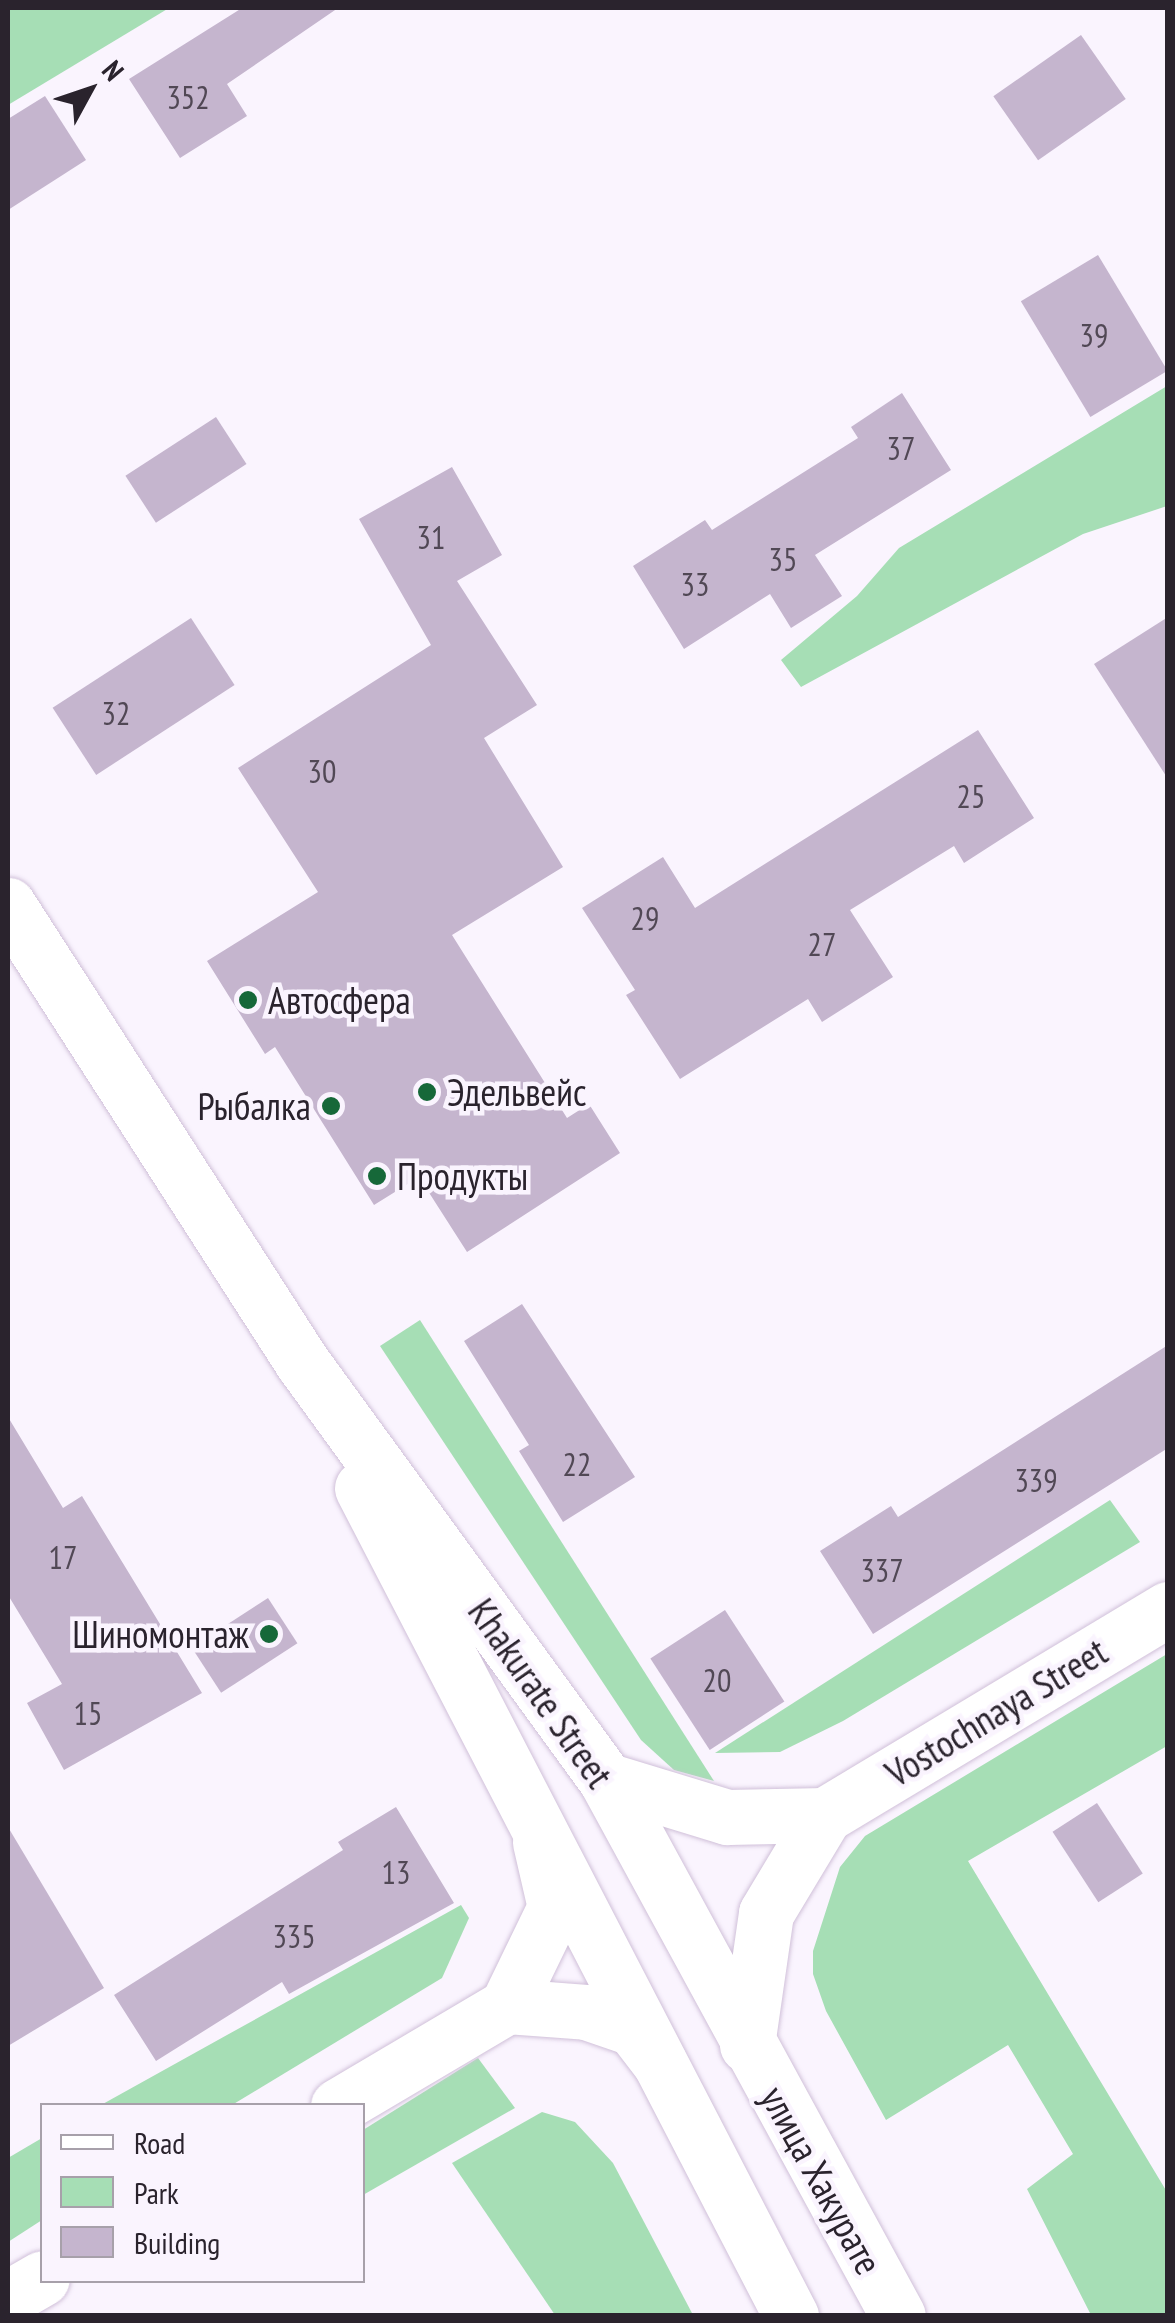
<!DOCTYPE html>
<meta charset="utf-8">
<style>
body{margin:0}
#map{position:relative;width:1175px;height:2323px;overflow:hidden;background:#faf4fe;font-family:"PT Sans Narrow",sans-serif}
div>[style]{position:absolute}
.green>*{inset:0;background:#a6deb5}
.building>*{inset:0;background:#c5b5ce;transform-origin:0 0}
.roads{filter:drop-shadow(0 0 2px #d0c0d9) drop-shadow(0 0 2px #d0c0d9)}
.minor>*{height:55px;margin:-27.5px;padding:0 27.5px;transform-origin:27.5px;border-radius:27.5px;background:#fff}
.tertiary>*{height:55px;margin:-27.5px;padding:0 27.5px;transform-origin:27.5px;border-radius:27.5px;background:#fff}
.primary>*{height:55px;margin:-27.5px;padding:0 27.5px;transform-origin:27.5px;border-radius:27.5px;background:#fff}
.dots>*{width:28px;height:28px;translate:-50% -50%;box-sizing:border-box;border:5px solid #faf4fe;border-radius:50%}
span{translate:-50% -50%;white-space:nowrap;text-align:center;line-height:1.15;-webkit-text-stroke:9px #faf4fe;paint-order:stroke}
.number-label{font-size:32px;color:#514855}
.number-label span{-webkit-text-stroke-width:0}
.poi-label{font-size:38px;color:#2a232d}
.left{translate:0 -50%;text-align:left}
.right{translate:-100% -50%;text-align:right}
.street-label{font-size:38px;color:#2a232d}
.frame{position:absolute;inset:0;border:10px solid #2a232d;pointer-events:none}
.legend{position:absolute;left:40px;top:2103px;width:325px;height:180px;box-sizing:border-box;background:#faf4fe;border:2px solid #a7a0aa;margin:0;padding:12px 18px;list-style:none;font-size:30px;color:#2a232d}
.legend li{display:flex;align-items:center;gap:20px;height:50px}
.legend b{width:50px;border:2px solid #a7a0aa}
.north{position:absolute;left:40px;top:40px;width:100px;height:100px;-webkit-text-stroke:8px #faf4fe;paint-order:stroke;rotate:50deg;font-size:28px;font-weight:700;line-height:40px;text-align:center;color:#2a232d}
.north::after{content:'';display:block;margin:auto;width:35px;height:45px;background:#2a232d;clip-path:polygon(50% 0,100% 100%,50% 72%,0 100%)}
</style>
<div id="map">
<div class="green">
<i style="clip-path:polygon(8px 8px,169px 8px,8px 105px)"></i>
<i style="clip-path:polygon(1167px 386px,1167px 506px,1083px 534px,801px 687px,781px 660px,857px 596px,899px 548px)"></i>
<i style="clip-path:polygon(420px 1320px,714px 1781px,674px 1770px,641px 1740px,380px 1346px)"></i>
<i style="clip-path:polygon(1110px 1500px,1140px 1542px,843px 1721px,780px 1752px,715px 1753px)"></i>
<i style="clip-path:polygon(1167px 1654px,1167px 1746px,968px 1861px,1167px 2192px,1167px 2315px,1091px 2315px,1027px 2189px,1073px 2154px,1008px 2045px,886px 2120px,826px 2011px,813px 1974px,813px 1951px,840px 1867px,865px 1836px)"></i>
<i style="clip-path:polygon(461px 1905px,469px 1918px,442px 1978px,232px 2105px,101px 2105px)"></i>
<i style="clip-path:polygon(478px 2058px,515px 2108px,363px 2195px,363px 2130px)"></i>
<i style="clip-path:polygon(542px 2112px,575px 2122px,613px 2163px,693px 2315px,555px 2315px,452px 2163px)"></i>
<i style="clip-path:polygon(42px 2138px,42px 2220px,8px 2242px,8px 2158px)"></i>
</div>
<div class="building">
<i style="clip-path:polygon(242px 8px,338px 8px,227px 84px,247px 116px,180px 158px,129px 79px)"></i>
<i style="left:1081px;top:35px;width:78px;height:107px;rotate:55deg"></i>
<i style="clip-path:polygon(45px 96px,86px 160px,8px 210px,8px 119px)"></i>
<i style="left:1098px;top:255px;width:135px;height:90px;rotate:59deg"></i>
<i style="clip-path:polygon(902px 393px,951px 470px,815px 555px,842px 596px,791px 628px,770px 594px,684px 649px,633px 566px,705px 520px,712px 530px,858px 438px,851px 427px)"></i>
<i style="left:216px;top:417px;width:56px;height:108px;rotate:57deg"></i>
<i style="clip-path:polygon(452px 467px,502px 555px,457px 581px,537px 705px,484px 738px,563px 867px,452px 935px,567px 1118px,589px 1104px,620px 1153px,467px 1252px,419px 1177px,374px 1205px,275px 1047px,265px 1054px,207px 961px,318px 892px,238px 768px,431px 645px,359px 519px)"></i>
<i style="clip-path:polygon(1168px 617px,1168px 779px,1094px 664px)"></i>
<i style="left:191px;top:618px;width:80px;height:165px;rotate:57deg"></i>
<i style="clip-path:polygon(978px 730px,1034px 818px,964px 863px,954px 846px,850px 910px,893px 977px,822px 1022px,808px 999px,680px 1079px,626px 995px,635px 990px,582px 908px,663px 857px,695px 908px)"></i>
<i style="clip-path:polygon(522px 1304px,635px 1477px,563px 1522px,519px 1451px,529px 1445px,464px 1341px)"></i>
<i style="clip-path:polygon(1168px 1345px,1168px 1448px,873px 1634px,820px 1551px,891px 1506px,898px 1517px)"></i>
<i style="clip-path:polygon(8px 1417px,63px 1508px,82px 1496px,202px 1693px,64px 1770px,27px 1703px,62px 1684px,8px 1595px)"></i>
<i style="left:268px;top:1598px;width:54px;height:91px;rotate:57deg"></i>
<i style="left:725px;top:1610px;width:109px;height:89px;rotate:57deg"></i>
<i style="left:1097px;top:1803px;width:84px;height:53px;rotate:57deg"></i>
<i style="clip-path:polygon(396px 1807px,454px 1903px,289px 1994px,282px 1982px,156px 2061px,114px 1995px,343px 1850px,338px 1842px)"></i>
<i style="clip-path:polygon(8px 1827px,104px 1988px,8px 2046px)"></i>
</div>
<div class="roads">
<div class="minor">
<i style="left:606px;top:1780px;width:127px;rotate:17deg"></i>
<i style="left:727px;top:1817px;width:98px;rotate:-1.2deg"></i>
<i style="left:747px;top:2045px;width:133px;rotate:-81.8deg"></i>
<i style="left:766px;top:1913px;width:114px;rotate:-59deg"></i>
<i style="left:825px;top:1815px;width:400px;rotate:-31deg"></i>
</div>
<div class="tertiary">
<i style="left:507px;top:2006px;width:110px;rotate:-64.1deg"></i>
<i style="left:555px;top:1907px;width:67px;rotate:-103deg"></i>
<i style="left:507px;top:2006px;width:79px;rotate:4.3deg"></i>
<i style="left:586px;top:2012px;width:50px;rotate:18.8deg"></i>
<i style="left:633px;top:2028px;width:43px;rotate:52.6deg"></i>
<i style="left:338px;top:2106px;width:196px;rotate:-30.6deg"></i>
<i style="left:8px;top:2298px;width:39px;rotate:-30deg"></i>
</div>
<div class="primary">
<i style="left:8px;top:905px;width:543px;rotate:57.25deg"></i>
<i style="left:302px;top:1362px;width:517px;rotate:53.97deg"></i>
<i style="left:606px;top:1780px;width:610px;rotate:61.42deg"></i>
<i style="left:362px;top:1488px;width:933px;rotate:62.61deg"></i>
</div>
</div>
<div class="dots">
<i style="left:248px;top:1000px;background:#166839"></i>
<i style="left:427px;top:1092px;background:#166839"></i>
<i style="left:331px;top:1106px;background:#166839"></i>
<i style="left:377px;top:1176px;background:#166839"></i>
<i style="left:269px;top:1634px;background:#166839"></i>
</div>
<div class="number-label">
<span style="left:188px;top:97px">352</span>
<span style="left:1094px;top:335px">39</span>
<span style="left:901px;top:448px">37</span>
<span style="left:431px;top:537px">31</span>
<span style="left:783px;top:559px">35</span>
<span style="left:695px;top:584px">33</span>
<span style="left:116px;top:713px">32</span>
<span style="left:322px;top:771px">30</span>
<span style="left:971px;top:796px">25</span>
<span style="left:645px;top:918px">29</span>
<span style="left:822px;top:944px">27</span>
<span style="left:577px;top:1464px">22</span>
<span style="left:1036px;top:1480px">339</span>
<span style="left:63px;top:1557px">17</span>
<span style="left:882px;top:1570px">337</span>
<span style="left:717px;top:1680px">20</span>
<span style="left:88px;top:1713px">15</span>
<span style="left:396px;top:1872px">13</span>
<span style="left:294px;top:1936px">335</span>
</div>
<div class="poi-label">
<span class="left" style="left:268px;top:1000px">Автосфера</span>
<span class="left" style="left:447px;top:1092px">Эдельвейс</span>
<span class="right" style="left:311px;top:1106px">Рыбалка</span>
<span class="left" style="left:397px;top:1176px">Продукты</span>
<span class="right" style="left:249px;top:1634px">Шиномонтаж</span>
</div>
<div class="street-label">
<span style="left:541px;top:1693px;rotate:55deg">Khakurate Street</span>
<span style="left:996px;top:1712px;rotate:-31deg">Vostochnaya Street</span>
<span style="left:822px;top:2180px;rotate:61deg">улица Хакурате</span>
</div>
<div class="frame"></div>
<ul class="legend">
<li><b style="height:12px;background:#fff"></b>Road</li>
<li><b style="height:28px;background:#a6deb5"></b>Park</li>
<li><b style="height:28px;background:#c5b5ce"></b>Building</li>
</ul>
<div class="north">N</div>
</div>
